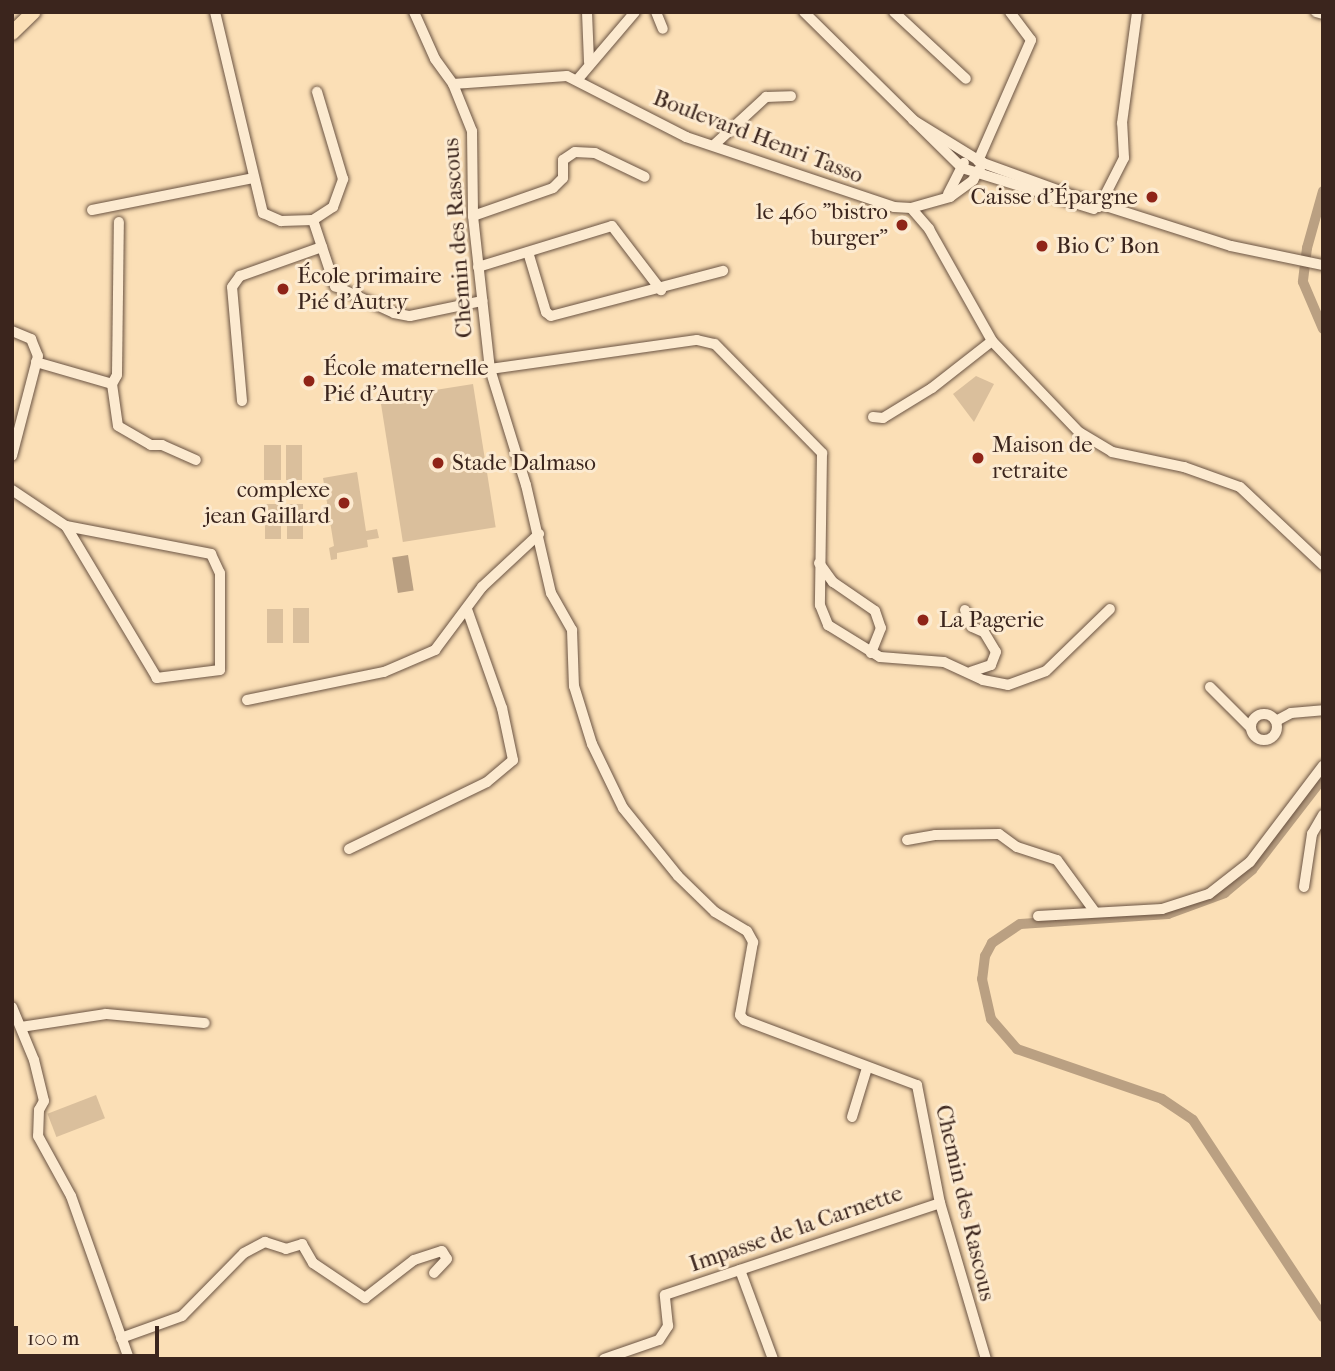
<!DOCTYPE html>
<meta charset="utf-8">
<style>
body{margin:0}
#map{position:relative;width:1335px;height:1371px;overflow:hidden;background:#fbdfb6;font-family:"IM FELL French Canon",serif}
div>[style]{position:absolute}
.green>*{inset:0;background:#dabf9c;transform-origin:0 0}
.water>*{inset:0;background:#baa082;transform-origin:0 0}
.canal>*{height:10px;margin:-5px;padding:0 5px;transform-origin:5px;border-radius:5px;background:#baa082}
.roads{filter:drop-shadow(0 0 2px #6b5443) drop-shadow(0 0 2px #6b5443)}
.minor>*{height:10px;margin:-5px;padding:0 5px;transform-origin:5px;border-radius:5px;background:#fcead0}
.minor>.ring{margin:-5px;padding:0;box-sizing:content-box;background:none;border:10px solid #fcead0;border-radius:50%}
.major>*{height:14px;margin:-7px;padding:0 7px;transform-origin:7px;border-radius:7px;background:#fbdfb6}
.dots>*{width:19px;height:19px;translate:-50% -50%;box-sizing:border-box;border:4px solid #fcead0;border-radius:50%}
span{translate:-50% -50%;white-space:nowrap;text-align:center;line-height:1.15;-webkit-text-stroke:6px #fcead0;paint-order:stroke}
.street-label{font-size:23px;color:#3b251d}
.poi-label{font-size:23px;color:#3b251d}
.right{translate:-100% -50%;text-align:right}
.left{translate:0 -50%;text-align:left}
.frame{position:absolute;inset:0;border:14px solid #3b251d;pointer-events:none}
.scale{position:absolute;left:14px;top:1326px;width:145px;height:32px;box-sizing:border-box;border:4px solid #3b251d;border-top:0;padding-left:9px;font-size:21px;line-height:24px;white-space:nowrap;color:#3b251d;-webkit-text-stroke:5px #fcead0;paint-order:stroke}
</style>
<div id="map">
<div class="green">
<i style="clip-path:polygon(976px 376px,994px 384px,974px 422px,953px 394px)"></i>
<i style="left:473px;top:384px;width:145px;height:94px;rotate:81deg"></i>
<i style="left:264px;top:445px;width:17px;height:35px"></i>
<i style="left:286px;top:445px;width:16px;height:35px"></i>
<i style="clip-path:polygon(357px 472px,366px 531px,377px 529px,379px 538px,367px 540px,368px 547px,337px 553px,337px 559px,331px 560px,329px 548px,334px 546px,323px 478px)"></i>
<i style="left:265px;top:504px;width:16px;height:35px"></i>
<i style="left:287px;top:504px;width:16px;height:35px"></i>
<i style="left:293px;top:608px;width:16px;height:35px"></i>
<i style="left:267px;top:609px;width:16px;height:34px"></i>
<i style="left:96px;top:1095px;width:25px;height:52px;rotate:69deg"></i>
</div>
<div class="water">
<i style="left:408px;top:555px;width:36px;height:16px;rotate:81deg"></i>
</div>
<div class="canal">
<i style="left:1323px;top:191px;width:59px;rotate:105.7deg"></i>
<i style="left:1307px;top:248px;width:34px;rotate:97deg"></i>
<i style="left:1303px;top:282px;width:51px;rotate:66.9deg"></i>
<i style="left:1323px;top:778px;width:116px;rotate:127.7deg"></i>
<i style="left:1252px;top:870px;width:35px;rotate:140deg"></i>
<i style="left:1225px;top:893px;width:61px;rotate:159.8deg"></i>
<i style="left:1168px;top:914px;width:148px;rotate:176.1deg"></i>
<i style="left:1020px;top:924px;width:34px;rotate:146deg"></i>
<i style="left:992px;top:943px;width:15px;rotate:118deg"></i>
<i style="left:985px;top:956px;width:23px;rotate:97deg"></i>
<i style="left:982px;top:979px;width:41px;rotate:77.3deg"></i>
<i style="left:991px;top:1019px;width:40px;rotate:49deg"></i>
<i style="left:1017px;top:1049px;width:153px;rotate:19deg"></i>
<i style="left:1162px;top:1099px;width:37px;rotate:34deg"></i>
<i style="left:1193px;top:1120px;width:236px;rotate:56.6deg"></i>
</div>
<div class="roads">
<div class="minor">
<i style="left:215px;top:12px;width:207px;rotate:76.6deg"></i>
<i style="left:263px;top:213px;width:20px;rotate:24deg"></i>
<i style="left:281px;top:221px;width:32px;rotate:-2deg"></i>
<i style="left:313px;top:220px;width:70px;rotate:71.6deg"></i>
<i style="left:335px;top:286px;width:65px;rotate:24.6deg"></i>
<i style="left:394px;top:313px;width:16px;rotate:11deg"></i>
<i style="left:410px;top:316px;width:74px;rotate:-11.8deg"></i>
<i style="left:414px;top:12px;width:51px;rotate:65.9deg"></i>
<i style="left:435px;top:59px;width:31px;rotate:54deg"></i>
<i style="left:453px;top:84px;width:51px;rotate:68deg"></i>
<i style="left:472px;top:131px;width:85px;rotate:89.3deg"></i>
<i style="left:473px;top:216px;width:154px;rotate:83.7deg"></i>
<i style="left:490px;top:369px;width:121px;rotate:72.8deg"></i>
<i style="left:526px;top:485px;width:111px;rotate:77deg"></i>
<i style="left:551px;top:593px;width:43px;rotate:60.4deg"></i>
<i style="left:572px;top:630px;width:56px;rotate:88deg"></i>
<i style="left:574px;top:686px;width:61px;rotate:72.8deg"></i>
<i style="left:592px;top:744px;width:71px;rotate:64.2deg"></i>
<i style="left:623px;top:808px;width:87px;rotate:51deg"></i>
<i style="left:678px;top:876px;width:52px;rotate:44.2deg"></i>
<i style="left:715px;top:912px;width:37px;rotate:31deg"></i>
<i style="left:747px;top:931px;width:13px;rotate:61deg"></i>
<i style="left:753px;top:942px;width:74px;rotate:100.1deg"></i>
<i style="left:740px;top:1015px;width:6px;rotate:51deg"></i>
<i style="left:744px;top:1020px;width:185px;rotate:20.6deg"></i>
<i style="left:917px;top:1085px;width:120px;rotate:79deg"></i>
<i style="left:940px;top:1203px;width:163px;rotate:73.6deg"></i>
<i style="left:587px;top:12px;width:50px;rotate:87.7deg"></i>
<i style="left:656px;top:12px;width:18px;rotate:68deg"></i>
<i style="left:804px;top:12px;width:222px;rotate:44.6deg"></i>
<i style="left:962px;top:168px;width:138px;rotate:17.3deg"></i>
<i style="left:894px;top:12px;width:98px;rotate:42.9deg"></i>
<i style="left:1316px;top:12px;width:7px;rotate:16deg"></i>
<i style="left:578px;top:79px;width:88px;rotate:-49.6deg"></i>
<i style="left:453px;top:84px;width:114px;rotate:-4deg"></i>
<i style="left:567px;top:76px;width:134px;rotate:27.1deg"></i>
<i style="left:686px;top:137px;width:219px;rotate:18.6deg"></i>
<i style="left:894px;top:207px;width:17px;rotate:3deg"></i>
<i style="left:911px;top:208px;width:41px;rotate:-15.8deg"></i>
<i style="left:950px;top:197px;width:29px;rotate:-36deg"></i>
<i style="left:973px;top:180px;width:20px;rotate:-60deg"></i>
<i style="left:913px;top:120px;width:82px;rotate:31.6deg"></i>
<i style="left:983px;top:163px;width:90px;rotate:20deg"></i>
<i style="left:1068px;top:194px;width:171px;rotate:17.7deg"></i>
<i style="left:1231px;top:246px;width:94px;rotate:11.7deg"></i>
<i style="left:714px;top:145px;width:71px;rotate:-42.7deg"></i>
<i style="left:766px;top:97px;width:25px;rotate:-2deg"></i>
<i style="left:978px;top:161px;width:132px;rotate:-66.3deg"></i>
<i style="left:1031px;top:40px;width:35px;rotate:-127deg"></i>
<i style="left:948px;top:194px;width:35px;rotate:-63deg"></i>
<i style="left:1099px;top:207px;width:55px;rotate:-63deg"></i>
<i style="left:1124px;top:158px;width:35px;rotate:-93deg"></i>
<i style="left:1122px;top:123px;width:112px;rotate:-82.3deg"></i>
<i style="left:911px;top:208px;width:28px;rotate:49deg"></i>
<i style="left:929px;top:229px;width:129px;rotate:60.6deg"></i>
<i style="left:992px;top:341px;width:126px;rotate:46.3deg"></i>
<i style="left:1079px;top:432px;width:39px;rotate:31deg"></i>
<i style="left:1112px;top:452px;width:74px;rotate:11.8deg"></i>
<i style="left:1184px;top:467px;width:59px;rotate:19.7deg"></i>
<i style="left:1240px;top:487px;width:114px;rotate:43.2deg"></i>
<i style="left:92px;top:210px;width:164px;rotate:-11.2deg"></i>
<i style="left:473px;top:216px;width:85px;rotate:-19.3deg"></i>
<i style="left:553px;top:188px;width:14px;rotate:-45deg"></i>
<i style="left:563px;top:178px;width:18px;rotate:-90deg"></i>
<i style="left:563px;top:160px;width:14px;rotate:-34deg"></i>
<i style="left:575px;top:152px;width:20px;rotate:3deg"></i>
<i style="left:595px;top:153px;width:55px;rotate:25.6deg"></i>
<i style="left:313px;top:220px;width:24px;rotate:-33deg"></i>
<i style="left:333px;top:207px;width:30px;rotate:-70deg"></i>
<i style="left:343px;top:179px;width:91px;rotate:-106.6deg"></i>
<i style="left:528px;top:252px;width:63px;rotate:73.3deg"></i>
<i style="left:546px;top:312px;width:6px;rotate:39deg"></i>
<i style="left:551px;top:316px;width:178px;rotate:-14.7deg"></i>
<i style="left:478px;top:267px;width:140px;rotate:-17deg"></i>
<i style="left:612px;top:226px;width:81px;rotate:52.6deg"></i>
<i style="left:12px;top:331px;width:21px;rotate:23deg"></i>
<i style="left:31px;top:339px;width:18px;rotate:68deg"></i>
<i style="left:38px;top:356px;width:103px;rotate:104.6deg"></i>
<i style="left:36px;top:362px;width:79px;rotate:16.1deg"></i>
<i style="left:112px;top:384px;width:42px;rotate:81.9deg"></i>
<i style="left:118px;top:426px;width:38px;rotate:30deg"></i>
<i style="left:151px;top:445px;width:11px"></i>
<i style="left:162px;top:445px;width:37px;rotate:24deg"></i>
<i style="left:490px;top:369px;width:209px;rotate:-8deg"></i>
<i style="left:697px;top:340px;width:18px;rotate:13deg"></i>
<i style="left:715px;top:344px;width:153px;rotate:45.5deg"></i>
<i style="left:822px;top:453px;width:152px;rotate:90.8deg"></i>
<i style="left:820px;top:605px;width:22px;rotate:68deg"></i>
<i style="left:828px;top:625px;width:61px;rotate:31.6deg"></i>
<i style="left:880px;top:657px;width:64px;rotate:4.5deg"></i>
<i style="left:944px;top:662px;width:43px;rotate:24.8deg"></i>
<i style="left:983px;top:680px;width:25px;rotate:11deg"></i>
<i style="left:1008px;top:685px;width:40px;rotate:-20.2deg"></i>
<i style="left:1046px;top:671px;width:89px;rotate:-44.1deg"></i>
<i style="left:112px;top:384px;width:10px;rotate:-61deg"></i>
<i style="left:117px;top:375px;width:153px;rotate:-89.3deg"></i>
<i style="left:242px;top:401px;width:114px;rotate:-95deg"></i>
<i style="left:232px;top:287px;width:14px;rotate:-54deg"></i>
<i style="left:240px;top:276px;width:87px;rotate:-19.5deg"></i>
<i style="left:873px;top:417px;width:10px;rotate:6deg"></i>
<i style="left:883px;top:418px;width:57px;rotate:-31.5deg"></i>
<i style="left:932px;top:388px;width:76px;rotate:-38.1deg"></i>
<i style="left:12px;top:490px;width:65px;rotate:33.7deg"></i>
<i style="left:66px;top:526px;width:148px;rotate:10.9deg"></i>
<i style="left:211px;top:554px;width:21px;rotate:65deg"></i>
<i style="left:220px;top:573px;width:97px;rotate:90deg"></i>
<i style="left:220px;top:670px;width:64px;rotate:172.8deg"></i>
<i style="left:157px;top:678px;width:177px;rotate:-120.9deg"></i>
<i style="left:819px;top:563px;width:24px;rotate:54deg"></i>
<i style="left:833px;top:582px;width:51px;rotate:34.6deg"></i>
<i style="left:875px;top:611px;width:18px;rotate:71deg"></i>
<i style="left:881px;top:628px;width:27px;rotate:112deg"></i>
<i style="left:965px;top:610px;width:18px;rotate:68deg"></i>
<i style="left:972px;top:627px;width:13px;rotate:23deg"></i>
<i style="left:984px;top:632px;width:23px;rotate:59deg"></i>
<i style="left:996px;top:652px;width:14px;rotate:111deg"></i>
<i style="left:991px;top:665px;width:21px;rotate:161deg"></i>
<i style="left:1210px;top:687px;width:58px;rotate:45deg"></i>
<i style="left:247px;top:700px;width:140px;rotate:-11.6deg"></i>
<i style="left:384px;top:672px;width:56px;rotate:-23.3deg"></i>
<i style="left:435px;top:650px;width:79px;rotate:-53.3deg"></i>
<i style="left:482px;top:587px;width:78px;rotate:-42.9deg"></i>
<i class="ring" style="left:1251px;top:714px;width:16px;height:16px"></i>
<i style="left:1276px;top:721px;width:17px;rotate:-28deg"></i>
<i style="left:1291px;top:713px;width:32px;rotate:-5deg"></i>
<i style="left:907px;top:840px;width:28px;rotate:-10deg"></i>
<i style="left:935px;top:835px;width:64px;rotate:-0.9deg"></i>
<i style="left:999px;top:834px;width:22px;rotate:36deg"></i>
<i style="left:1017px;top:847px;width:42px;rotate:18deg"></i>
<i style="left:1057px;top:860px;width:64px;rotate:53.8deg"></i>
<i style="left:349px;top:849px;width:153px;rotate:-25.9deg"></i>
<i style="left:487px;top:782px;width:34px;rotate:-40deg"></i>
<i style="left:513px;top:760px;width:53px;rotate:-101.9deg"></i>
<i style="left:502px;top:708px;width:105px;rotate:-109.5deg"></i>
<i style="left:1304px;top:887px;width:54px;rotate:-81.4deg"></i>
<i style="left:1312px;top:834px;width:22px;rotate:-60deg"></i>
<i style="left:1038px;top:916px;width:124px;rotate:-3.2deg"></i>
<i style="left:1162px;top:909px;width:49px;rotate:-17.7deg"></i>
<i style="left:1209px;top:894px;width:52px;rotate:-38deg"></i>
<i style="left:1250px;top:862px;width:121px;rotate:-52.8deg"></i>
<i style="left:12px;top:1007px;width:57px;rotate:67.5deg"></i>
<i style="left:34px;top:1060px;width:42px;rotate:76.3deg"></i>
<i style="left:44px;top:1101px;width:10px;rotate:119deg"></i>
<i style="left:39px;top:1110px;width:26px;rotate:92deg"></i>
<i style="left:38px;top:1136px;width:68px;rotate:61.2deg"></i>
<i style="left:71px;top:1196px;width:173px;rotate:70.4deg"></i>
<i style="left:21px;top:1027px;width:86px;rotate:-8.7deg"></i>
<i style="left:106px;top:1014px;width:99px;rotate:5.2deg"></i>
<i style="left:852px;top:1117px;width:51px;rotate:-73deg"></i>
<i style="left:740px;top:1270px;width:95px;rotate:69.7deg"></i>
<i style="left:121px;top:1338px;width:65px;rotate:-19.8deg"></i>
<i style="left:182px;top:1316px;width:88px;rotate:-45.5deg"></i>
<i style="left:244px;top:1253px;width:24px;rotate:-28deg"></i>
<i style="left:265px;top:1242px;width:22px;rotate:18deg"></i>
<i style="left:286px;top:1249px;width:17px;rotate:-17deg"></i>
<i style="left:302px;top:1244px;width:22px;rotate:60deg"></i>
<i style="left:313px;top:1263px;width:63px;rotate:33.9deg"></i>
<i style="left:365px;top:1298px;width:62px;rotate:-37.8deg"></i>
<i style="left:414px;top:1260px;width:29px;rotate:-18deg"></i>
<i style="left:442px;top:1251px;width:9px;rotate:58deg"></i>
<i style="left:447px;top:1259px;width:19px;rotate:133deg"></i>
<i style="left:604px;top:1359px;width:58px;rotate:-19.1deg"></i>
<i style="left:659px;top:1340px;width:17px;rotate:-57deg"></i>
<i style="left:668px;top:1326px;width:31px;rotate:-96deg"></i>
<i style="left:665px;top:1295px;width:290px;rotate:-18.5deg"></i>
</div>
<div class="major">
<i style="left:12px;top:33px;width:30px;rotate:-44deg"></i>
</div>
</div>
<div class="dots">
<i style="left:1152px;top:197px;background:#8f2418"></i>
<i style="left:902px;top:225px;background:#8f2418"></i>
<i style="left:1042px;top:246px;background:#8f2418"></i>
<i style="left:283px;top:289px;background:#8f2418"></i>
<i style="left:309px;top:381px;background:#8f2418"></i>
<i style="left:978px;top:458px;background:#8f2418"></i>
<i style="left:438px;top:463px;background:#8f2418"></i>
<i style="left:344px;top:503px;background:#8f2418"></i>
<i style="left:923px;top:620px;background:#8f2418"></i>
</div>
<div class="street-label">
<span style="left:758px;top:137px;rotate:21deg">Boulevard Henri Tasso</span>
<span style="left:458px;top:238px;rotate:-94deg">Chemin des Rascous</span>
<span style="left:965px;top:1203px;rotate:77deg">Chemin des Rascous</span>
<span style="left:796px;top:1229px;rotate:-19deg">Impasse de la Carnette</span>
</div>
<div class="poi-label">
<span class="right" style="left:1138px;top:197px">Caisse d'Épargne</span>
<span class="right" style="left:888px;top:225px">le 460 "bistro<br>burger"</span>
<span class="left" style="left:1056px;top:246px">Bio C' Bon</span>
<span class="left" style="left:297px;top:289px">École primaire<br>Pié d'Autry</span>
<span class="left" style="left:323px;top:381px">École maternelle<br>Pié d'Autry</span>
<span class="left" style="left:992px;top:458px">Maison de<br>retraite</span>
<span class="left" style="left:452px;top:463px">Stade Dalmaso</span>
<span class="right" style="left:330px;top:503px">complexe<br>jean Gaillard</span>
<span class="left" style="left:939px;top:620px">La Pagerie</span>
</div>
<div class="frame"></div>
<div class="scale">100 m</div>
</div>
